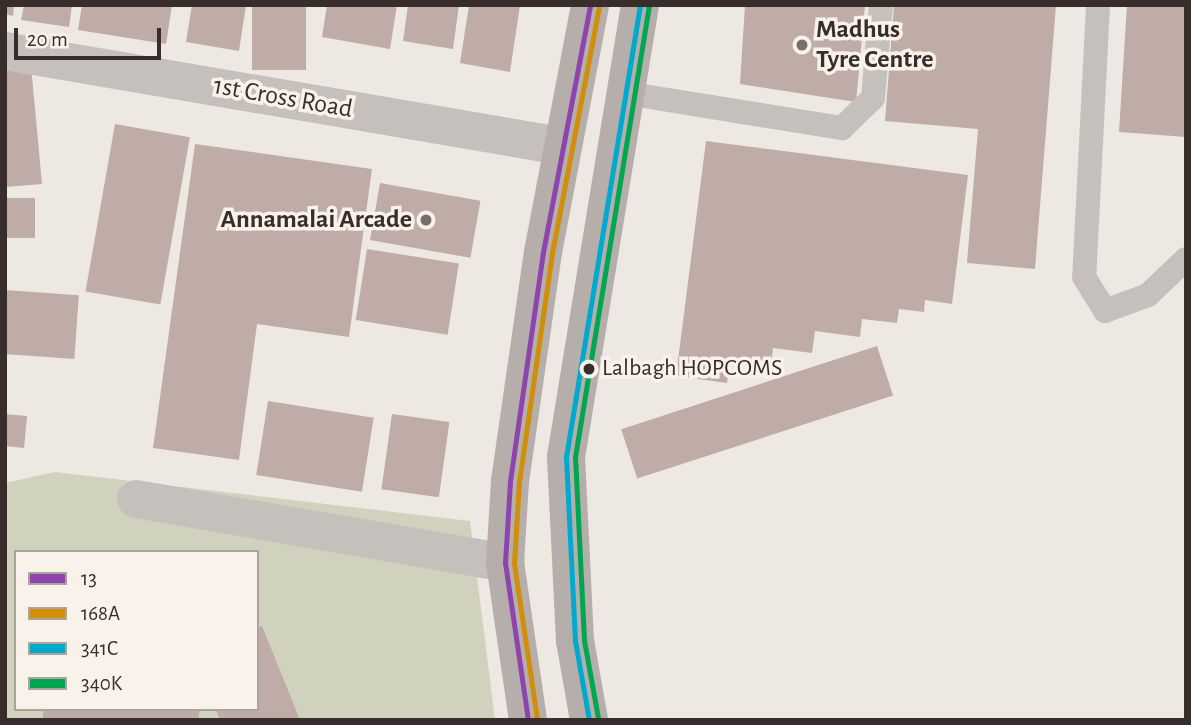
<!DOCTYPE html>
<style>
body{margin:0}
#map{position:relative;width:1191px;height:725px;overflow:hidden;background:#eee8e3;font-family:"Alegreya Sans",sans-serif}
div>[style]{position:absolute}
.green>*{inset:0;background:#d0d2be}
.building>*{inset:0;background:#c0aca6;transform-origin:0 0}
.lane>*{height:24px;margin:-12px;padding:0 12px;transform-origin:12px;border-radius:12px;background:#c6c0bc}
.street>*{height:38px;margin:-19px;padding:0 19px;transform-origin:19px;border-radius:19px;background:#c6c0bc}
.primary>*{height:38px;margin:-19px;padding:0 19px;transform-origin:19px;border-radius:19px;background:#b5aeab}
.bus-1>*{height:5px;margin:-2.5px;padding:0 2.5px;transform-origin:2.5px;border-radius:2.5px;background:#8e44ad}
.bus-2>*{height:5px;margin:-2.5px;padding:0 2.5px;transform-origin:2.5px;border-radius:2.5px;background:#d18e08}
.bus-3>*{height:5px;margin:-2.5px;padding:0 2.5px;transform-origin:2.5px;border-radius:2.5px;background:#00a9ce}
.bus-4>*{height:5px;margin:-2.5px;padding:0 2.5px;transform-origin:2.5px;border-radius:2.5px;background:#00a651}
.dots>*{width:19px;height:19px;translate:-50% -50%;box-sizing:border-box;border:4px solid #f9f2eb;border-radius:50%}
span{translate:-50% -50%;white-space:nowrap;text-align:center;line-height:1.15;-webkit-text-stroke:7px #f9f2eb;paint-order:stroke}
.bus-label{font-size:24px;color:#382d2a}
.left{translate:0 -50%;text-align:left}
.poi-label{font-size:26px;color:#382d2a;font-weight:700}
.right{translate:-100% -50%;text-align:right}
.street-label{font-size:26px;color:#382d2a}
.frame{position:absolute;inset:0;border:7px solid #382d2a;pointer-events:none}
.legend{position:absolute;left:14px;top:550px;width:245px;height:161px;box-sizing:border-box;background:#f9f2eb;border:2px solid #aca39e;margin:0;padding:9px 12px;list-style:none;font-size:21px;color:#382d2a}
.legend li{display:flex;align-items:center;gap:14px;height:35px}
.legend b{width:35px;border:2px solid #aca39e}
.scale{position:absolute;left:14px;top:28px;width:147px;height:32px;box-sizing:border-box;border:4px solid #382d2a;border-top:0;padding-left:9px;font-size:21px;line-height:24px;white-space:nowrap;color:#382d2a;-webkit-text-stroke:5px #f9f2eb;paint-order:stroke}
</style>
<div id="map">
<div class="green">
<i style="clip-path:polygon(evenodd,55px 472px,470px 521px,495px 720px,5px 720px,5px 483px,55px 472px,16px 552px,257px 552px,257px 709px,16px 709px,16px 552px)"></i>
</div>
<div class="building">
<i style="clip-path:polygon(5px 5px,14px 5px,13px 16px,5px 14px)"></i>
<i style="clip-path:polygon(24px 5px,72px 5px,69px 27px,21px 20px)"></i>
<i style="clip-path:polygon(82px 5px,172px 5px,166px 44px,78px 30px)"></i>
<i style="clip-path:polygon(192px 5px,246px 5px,239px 51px,186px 42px)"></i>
<i style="left:252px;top:5px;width:54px;height:65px"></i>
<i style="clip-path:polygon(327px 5px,397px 5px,390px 49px,322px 37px)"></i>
<i style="clip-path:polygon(408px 5px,459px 5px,453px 49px,403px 41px)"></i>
<i style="clip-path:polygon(469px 5px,520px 5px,510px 72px,460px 63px)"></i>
<i style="clip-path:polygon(745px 5px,865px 5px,856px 102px,740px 84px)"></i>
<i style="clip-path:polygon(894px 5px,1056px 5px,1035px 269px,967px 263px,978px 129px,885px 121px)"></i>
<i style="clip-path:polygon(1127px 5px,1186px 5px,1186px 137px,1119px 132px)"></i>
<i style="clip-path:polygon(31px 66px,42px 184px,5px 187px,5px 68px)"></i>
<i style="left:115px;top:124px;width:76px;height:170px;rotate:10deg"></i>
<i style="clip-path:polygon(706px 141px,968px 175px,952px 304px,925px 300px,924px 312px,899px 309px,897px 323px,862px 319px,860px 337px,815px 331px,812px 353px,773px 348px,771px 366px,730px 361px,727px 383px,676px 376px)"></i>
<i style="clip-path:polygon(195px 144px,372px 169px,349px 337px,257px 324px,239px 460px,153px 448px)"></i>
<i style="left:380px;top:183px;width:102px;height:58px;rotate:10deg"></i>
<i style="left:5px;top:198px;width:30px;height:40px"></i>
<i style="left:367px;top:249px;width:93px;height:72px;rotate:9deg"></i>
<i style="left:5px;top:290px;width:74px;height:64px;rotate:4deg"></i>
<i style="left:877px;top:346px;width:52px;height:269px;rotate:72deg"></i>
<i style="left:268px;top:401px;width:107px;height:75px;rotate:9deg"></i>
<i style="clip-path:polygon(5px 414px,27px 416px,24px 448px,5px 446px)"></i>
<i style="left:392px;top:414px;width:58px;height:76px;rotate:8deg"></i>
<i style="clip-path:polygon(262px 626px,300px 720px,220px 720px,216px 709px,257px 709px,257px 628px)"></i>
<i style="left:43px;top:709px;width:156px;height:12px"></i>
</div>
<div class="lane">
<i style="left:1098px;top:5px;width:272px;rotate:92.9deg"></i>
<i style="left:1084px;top:277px;width:40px;rotate:58deg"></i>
<i style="left:1105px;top:311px;width:46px;rotate:-20.4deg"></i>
<i style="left:1148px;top:295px;width:52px;rotate:-43.5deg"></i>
<i style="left:625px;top:93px;width:220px;rotate:9.2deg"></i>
<i style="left:842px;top:128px;width:43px;rotate:-44.1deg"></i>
<i style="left:873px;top:98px;width:93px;rotate:-85.1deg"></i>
</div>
<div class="street">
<i style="left:5px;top:51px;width:564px;rotate:9.7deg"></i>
<i style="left:136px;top:499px;width:375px;rotate:9.8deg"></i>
</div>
<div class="primary">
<i style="left:528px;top:720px;width:159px;rotate:-98.3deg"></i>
<i style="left:505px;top:563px;width:82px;rotate:-86.5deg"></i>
<i style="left:510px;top:481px;width:231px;rotate:-81.8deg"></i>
<i style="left:543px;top:252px;width:251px;rotate:-79.2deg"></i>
<i style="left:589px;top:720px;width:80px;rotate:-100deg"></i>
<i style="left:575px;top:641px;width:184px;rotate:-92.8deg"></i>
<i style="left:566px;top:457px;width:458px;rotate:-80.7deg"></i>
</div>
<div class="bus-1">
<i style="left:528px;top:720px;width:159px;rotate:-98.3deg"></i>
<i style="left:505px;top:563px;width:82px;rotate:-86.5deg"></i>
<i style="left:510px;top:481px;width:231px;rotate:-81.8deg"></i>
<i style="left:543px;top:252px;width:251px;rotate:-79.2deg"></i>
</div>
<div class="bus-2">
<i style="left:537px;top:719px;width:158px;rotate:-98.4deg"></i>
<i style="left:514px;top:563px;width:81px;rotate:-86.5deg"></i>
<i style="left:519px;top:482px;width:231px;rotate:-81.8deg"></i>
<i style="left:552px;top:253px;width:250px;rotate:-79.2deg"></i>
</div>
<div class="bus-3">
<i style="left:589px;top:720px;width:80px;rotate:-100deg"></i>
<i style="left:575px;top:641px;width:184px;rotate:-92.8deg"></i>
<i style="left:566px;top:457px;width:458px;rotate:-80.7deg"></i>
</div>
<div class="bus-4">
<i style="left:598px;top:718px;width:79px;rotate:-100.2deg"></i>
<i style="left:584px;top:640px;width:183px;rotate:-92.8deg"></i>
<i style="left:575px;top:457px;width:457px;rotate:-80.7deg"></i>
</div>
<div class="dots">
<i style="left:802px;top:45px;background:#786e6b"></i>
<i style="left:426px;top:220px;background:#786e6b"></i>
<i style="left:589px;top:369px;background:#382d2a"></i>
</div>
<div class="bus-label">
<span class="left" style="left:602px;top:369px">Lalbagh HOPCOMS</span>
</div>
<div class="poi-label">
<span class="left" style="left:816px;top:45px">Madhus<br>Tyre Centre</span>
<span class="right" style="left:412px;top:220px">Annamalai Arcade</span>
</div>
<div class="street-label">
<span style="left:283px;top:98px;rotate:10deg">1st Cross Road</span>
</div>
<div class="frame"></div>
<ul class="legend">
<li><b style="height:9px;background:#8e44ad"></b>13</li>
<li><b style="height:9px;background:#d18e08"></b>168A</li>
<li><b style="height:9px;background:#00a9ce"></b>341C</li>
<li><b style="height:9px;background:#00a651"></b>340K</li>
</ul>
<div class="scale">20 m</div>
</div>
